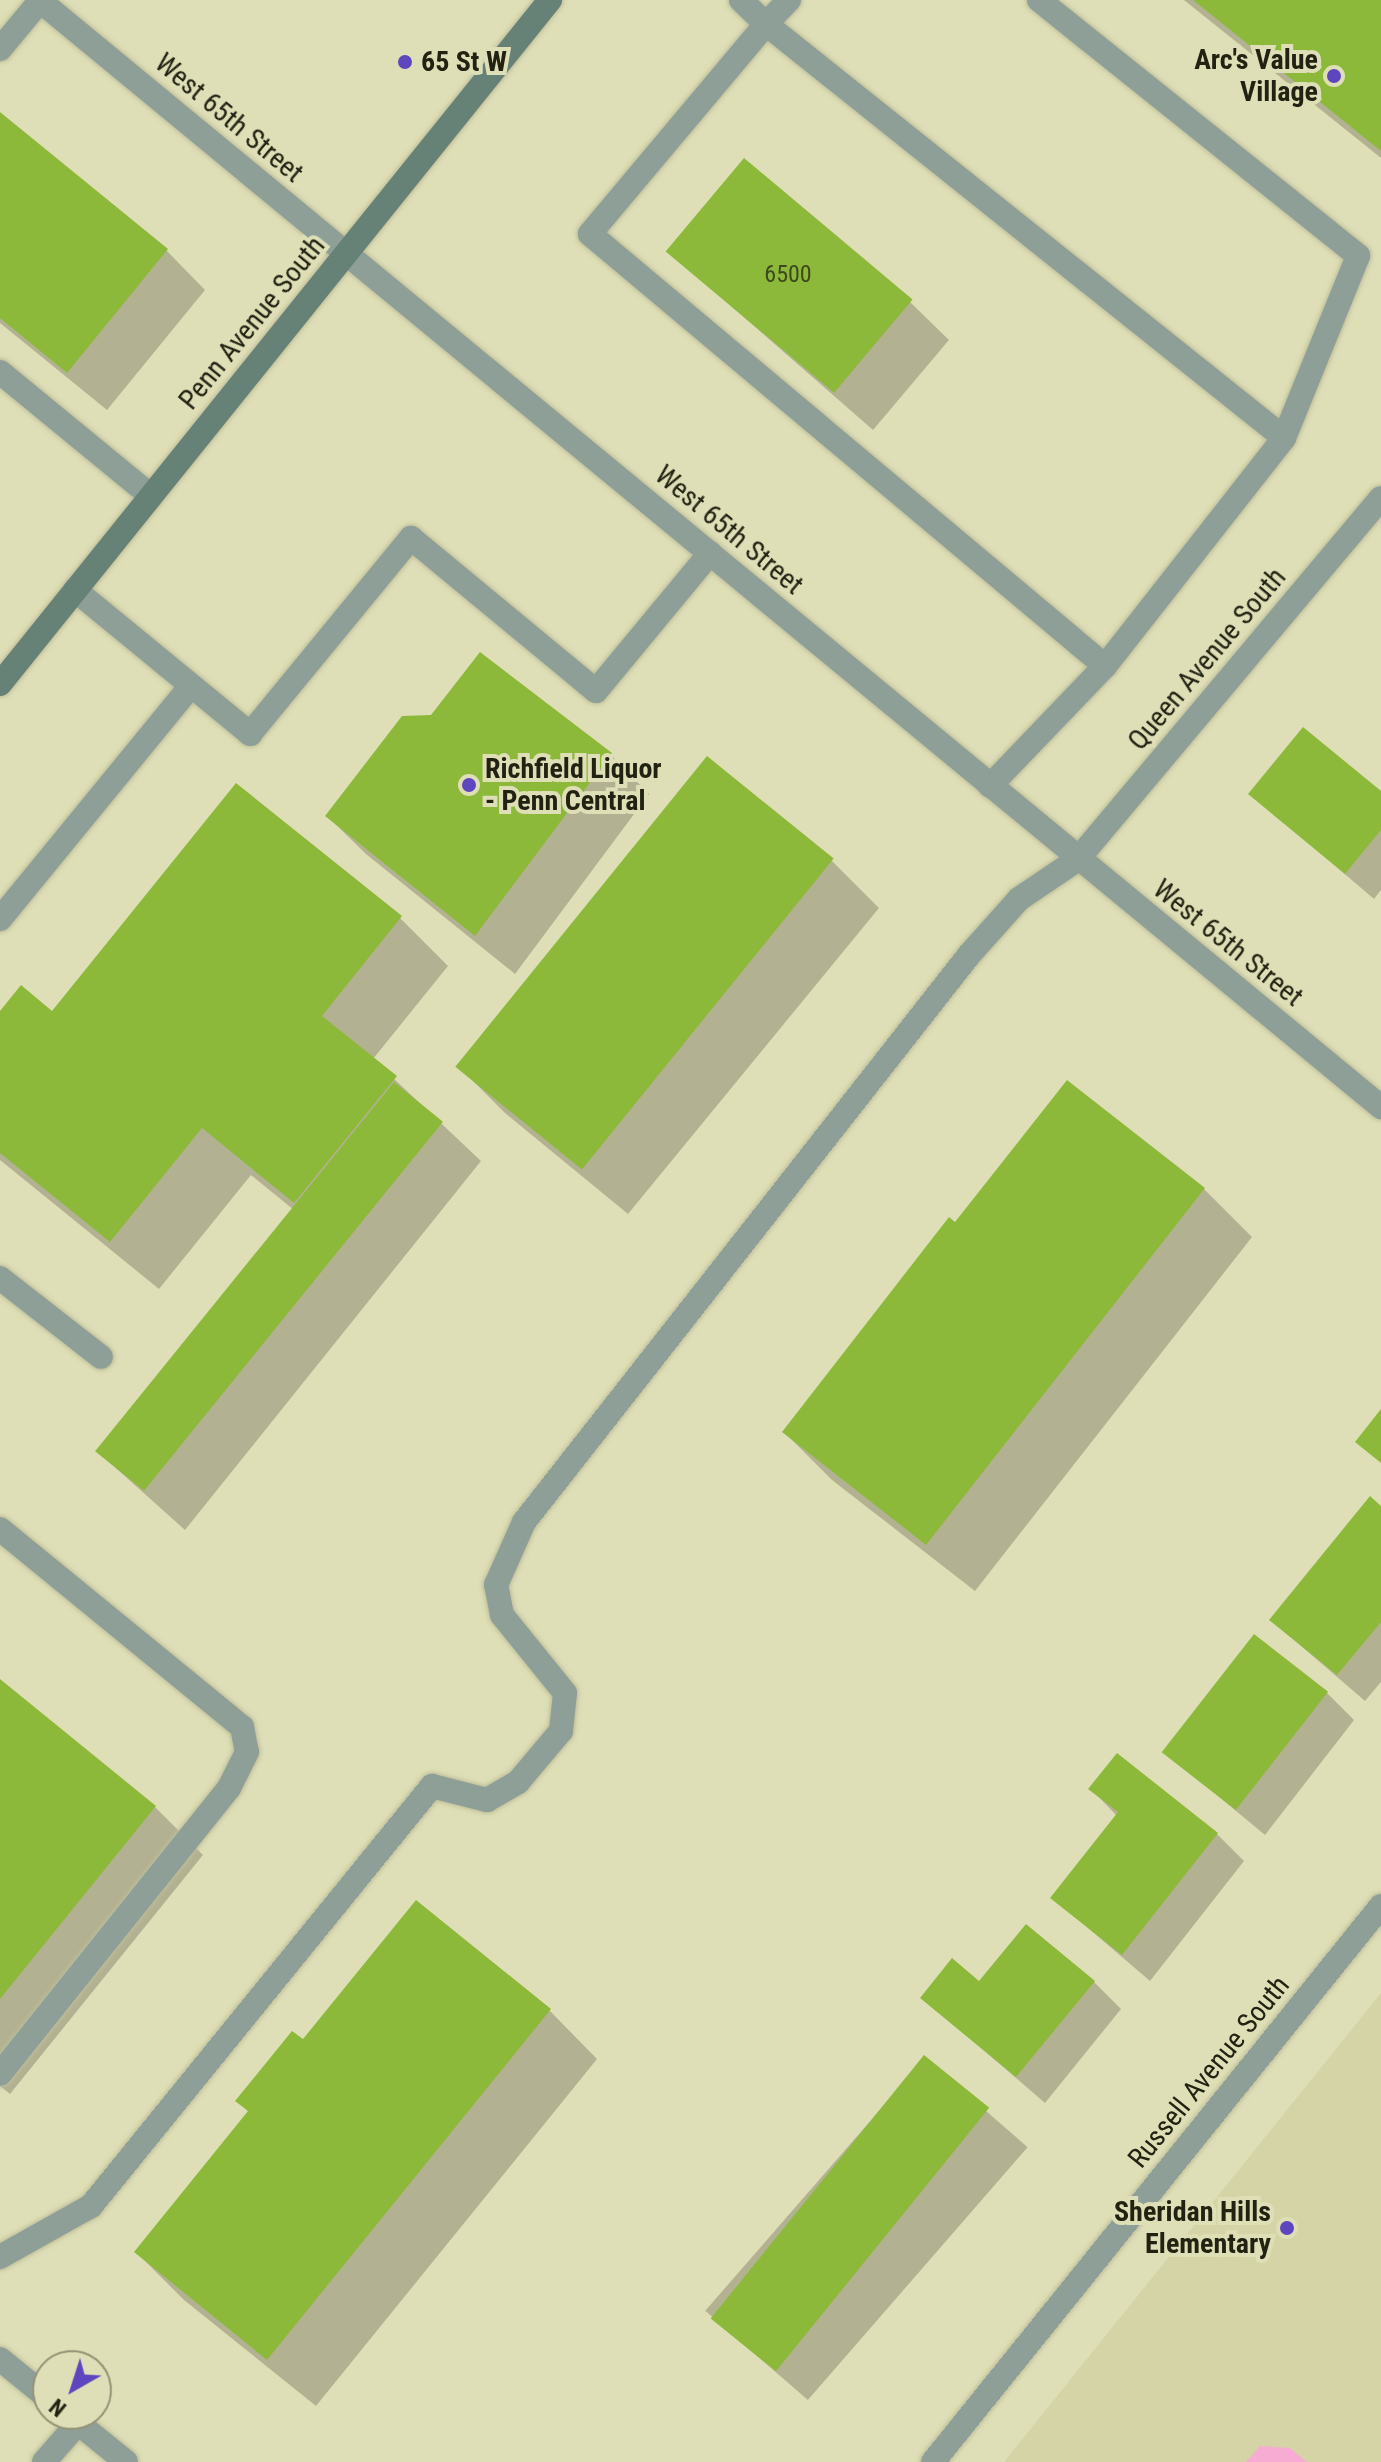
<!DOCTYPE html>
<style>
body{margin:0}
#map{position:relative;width:1381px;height:2462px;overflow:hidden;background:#dfdfb7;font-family:"Roboto Condensed",sans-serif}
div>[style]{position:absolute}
.built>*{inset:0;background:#d5d4a6}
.green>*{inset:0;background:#f6acd3}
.shadow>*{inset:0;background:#0003;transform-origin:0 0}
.building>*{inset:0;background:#8db93b;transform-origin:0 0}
.roads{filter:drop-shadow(0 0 2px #bdbd99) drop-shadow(0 0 2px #bdbd99)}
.lane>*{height:24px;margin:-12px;padding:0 12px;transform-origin:12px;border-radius:12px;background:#8d9f97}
.street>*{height:24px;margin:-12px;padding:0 12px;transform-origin:12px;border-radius:12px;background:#8d9f97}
.secondary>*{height:24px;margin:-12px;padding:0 12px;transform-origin:12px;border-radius:12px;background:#668175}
.dots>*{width:22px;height:22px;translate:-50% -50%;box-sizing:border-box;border:4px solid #dfdfb7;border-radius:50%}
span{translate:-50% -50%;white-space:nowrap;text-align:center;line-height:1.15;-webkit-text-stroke:8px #dfdfb7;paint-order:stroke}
.number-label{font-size:24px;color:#3d481d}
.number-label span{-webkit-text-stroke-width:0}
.poi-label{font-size:28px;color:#222213;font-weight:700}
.right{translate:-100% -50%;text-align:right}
.left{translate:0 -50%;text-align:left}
.street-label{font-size:28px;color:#222213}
.north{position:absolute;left:32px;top:2350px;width:80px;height:80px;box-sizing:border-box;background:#dfdfb7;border:2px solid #939375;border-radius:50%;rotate:219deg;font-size:22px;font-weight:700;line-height:32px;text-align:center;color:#222213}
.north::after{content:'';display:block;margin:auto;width:28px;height:36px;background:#5e46bf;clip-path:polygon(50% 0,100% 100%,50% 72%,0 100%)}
</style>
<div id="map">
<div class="built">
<i style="clip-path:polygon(1381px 1993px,1381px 2462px,1004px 2462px)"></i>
</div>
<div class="green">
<i style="clip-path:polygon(1260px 2446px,1290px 2448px,1307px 2462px,1246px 2462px)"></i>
</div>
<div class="shadow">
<i style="clip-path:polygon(1184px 0,1381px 0,1381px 158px)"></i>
<i style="clip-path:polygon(0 115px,167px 251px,205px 290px,107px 410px,0 323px)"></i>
<i style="clip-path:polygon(668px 251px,910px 302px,949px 340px,873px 430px)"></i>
<i style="clip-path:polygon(480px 655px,611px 755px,649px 794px,515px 974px,366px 854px,327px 816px,432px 717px)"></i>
<i style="clip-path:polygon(1381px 793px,1381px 890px,1374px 899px,1251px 794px)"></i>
<i style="clip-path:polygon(831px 860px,879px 908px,628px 1214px,505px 1113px,457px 1065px)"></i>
<i style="clip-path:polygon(400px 918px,448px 966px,373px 1059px,481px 1161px,185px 1530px,99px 1453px,294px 1210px,251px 1175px,159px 1289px,0 1160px,0 1014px,53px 1014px)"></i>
<i style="clip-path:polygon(1204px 1189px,1252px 1237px,975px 1591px,832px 1480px,784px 1432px)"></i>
<i style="clip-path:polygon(1381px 1508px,1381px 1682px,1365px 1701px,1271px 1620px)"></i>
<i style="clip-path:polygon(0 1682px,155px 1807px,203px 1855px,10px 2094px,0 2086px)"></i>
<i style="clip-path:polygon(1327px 1693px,1354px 1720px,1265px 1835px,1165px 1752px)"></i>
<i style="clip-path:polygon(1091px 1789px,1217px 1834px,1244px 1861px,1150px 1981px,1053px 1898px,1117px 1816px)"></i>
<i style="clip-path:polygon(416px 1903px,550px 2011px,597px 2059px,316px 2406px,184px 2300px,136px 2252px,249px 2112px,238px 2101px,303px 2042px)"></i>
<i style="clip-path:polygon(1094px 1982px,1121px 2009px,1045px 2103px,923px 1998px,979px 1984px)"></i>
<i style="left:925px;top:2058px;width:136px;height:335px;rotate:41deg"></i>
</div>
<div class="building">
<i style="clip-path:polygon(1193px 0,1381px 0,1381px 151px)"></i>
<i style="clip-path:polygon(0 112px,168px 249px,67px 373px,0 318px)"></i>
<i style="left:744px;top:158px;width:220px;height:122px;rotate:40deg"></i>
<i style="clip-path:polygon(480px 652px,612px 753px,475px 936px,325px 816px,402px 716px,431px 715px)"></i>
<i style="clip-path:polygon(1303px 727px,1381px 791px,1381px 830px,1345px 874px,1248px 794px)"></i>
<i style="left:707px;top:756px;width:163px;height:400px;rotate:39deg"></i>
<i style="clip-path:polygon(236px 783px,402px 916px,322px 1016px,397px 1076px,294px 1203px,202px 1128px,110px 1242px,0 1153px,0 1011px,21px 985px,52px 1011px)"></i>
<i style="clip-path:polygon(1067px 1080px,1205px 1188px,926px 1545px,782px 1432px,949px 1217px,955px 1222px)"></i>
<i style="left:394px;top:1082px;width:63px;height:475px;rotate:39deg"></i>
<i style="clip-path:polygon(1381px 1409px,1381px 1463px,1355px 1442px)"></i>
<i style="clip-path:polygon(1370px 1496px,1381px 1506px,1381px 1622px,1337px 1675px,1269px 1620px)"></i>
<i style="left:1254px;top:1634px;width:94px;height:150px;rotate:38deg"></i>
<i style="clip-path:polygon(0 1679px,156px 1806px,0 1999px)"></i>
<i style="clip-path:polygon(1117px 1753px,1218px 1833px,1122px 1955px,1050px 1898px,1118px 1812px,1088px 1789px)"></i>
<i style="clip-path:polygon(416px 1900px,551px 2009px,267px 2360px,134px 2252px,248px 2111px,235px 2101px,292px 2031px,303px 2039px)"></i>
<i style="clip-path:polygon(1026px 1924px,1095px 1981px,1016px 2077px,920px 1998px,952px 1958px,979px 1981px)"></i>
<i style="left:924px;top:2055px;width:84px;height:339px;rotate:39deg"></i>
</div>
<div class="roads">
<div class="lane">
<i style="left:741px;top:0;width:35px;rotate:44deg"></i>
<i style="left:766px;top:24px;width:274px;rotate:130deg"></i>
<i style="left:590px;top:234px;width:672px;rotate:39.99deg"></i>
<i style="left:789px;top:0;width:33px;rotate:134deg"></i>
<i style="left:766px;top:24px;width:663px;rotate:38.63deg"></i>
<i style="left:1284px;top:438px;width:290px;rotate:128.1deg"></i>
<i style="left:1105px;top:666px;width:166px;rotate:133.8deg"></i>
<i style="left:1039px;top:0;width:409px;rotate:38.7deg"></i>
<i style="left:1358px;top:256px;width:196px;rotate:112.1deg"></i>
<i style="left:0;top:49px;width:62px;rotate:-50.2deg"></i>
<i style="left:0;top:372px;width:195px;rotate:39.4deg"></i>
<i style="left:75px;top:590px;width:227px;rotate:39.4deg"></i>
<i style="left:250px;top:734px;width:254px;rotate:-50.6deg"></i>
<i style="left:411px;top:538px;width:240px;rotate:39.6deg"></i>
<i style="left:596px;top:691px;width:179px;rotate:-50.4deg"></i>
<i style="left:0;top:919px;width:301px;rotate:-50.7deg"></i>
<i style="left:0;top:1278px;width:128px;rotate:38deg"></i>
<i style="left:0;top:1529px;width:313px;rotate:39.3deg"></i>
<i style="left:242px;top:1727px;width:25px;rotate:79deg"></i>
<i style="left:247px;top:1752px;width:40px;rotate:116.6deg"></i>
<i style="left:229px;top:1788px;width:366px;rotate:128.7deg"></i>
<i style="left:0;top:2257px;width:104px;rotate:-29.3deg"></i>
<i style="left:91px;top:2206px;width:541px;rotate:-50.93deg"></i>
<i style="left:432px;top:1786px;width:57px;rotate:14.3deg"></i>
<i style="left:487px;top:1800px;width:36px;rotate:-30deg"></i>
<i style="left:518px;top:1782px;width:67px;rotate:-49.9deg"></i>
<i style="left:561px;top:1731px;width:38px;rotate:-84deg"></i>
<i style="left:565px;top:1693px;width:100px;rotate:-128.9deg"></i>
<i style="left:502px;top:1615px;width:31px;rotate:-101deg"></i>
<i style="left:496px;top:1585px;width:69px;rotate:-66deg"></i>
<i style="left:524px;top:1522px;width:721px;rotate:-51.87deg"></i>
<i style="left:969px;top:955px;width:75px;rotate:-48.2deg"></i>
<i style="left:1019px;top:899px;width:71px;rotate:-34.1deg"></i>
<i style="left:44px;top:2462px;width:52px;rotate:-48.9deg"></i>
</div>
<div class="street">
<i style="left:39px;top:0;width:1740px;rotate:39.52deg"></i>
<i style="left:1078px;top:859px;width:471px;rotate:-50deg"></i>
<i style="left:0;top:2359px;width:62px;rotate:39.1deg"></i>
<i style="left:67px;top:2414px;width:76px;rotate:39.1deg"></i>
<i style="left:933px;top:2462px;width:714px;rotate:-51.14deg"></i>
</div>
<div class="secondary">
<i style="left:0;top:684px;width:878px;rotate:-51.2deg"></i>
</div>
</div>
<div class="dots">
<i style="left:405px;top:62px;background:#5e46bf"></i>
<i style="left:1334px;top:76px;background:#5e46bf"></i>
<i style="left:469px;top:785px;background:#5e46bf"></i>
<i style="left:1287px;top:2228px;background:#5e46bf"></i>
</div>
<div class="number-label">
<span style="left:788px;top:275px">6500</span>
</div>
<div class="poi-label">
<span class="right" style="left:1318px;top:76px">Arc's Value<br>Village</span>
<span class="left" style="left:421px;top:62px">65 St W</span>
<span class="left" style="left:485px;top:785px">Richfield Liquor<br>- Penn Central</span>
<span class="right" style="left:1271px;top:2228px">Sheridan Hills<br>Elementary</span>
</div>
<div class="street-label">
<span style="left:229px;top:118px;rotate:40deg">West 65th Street</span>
<span style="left:252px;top:323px;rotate:-51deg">Penn Avenue South</span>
<span style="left:729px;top:530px;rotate:40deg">West 65th Street</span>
<span style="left:1207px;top:659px;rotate:-50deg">Queen Avenue South</span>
<span style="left:1228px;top:943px;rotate:39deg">West 65th Street</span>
<span style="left:1209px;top:2072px;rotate:-51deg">Russell Avenue South</span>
</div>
<div class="north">N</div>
</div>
